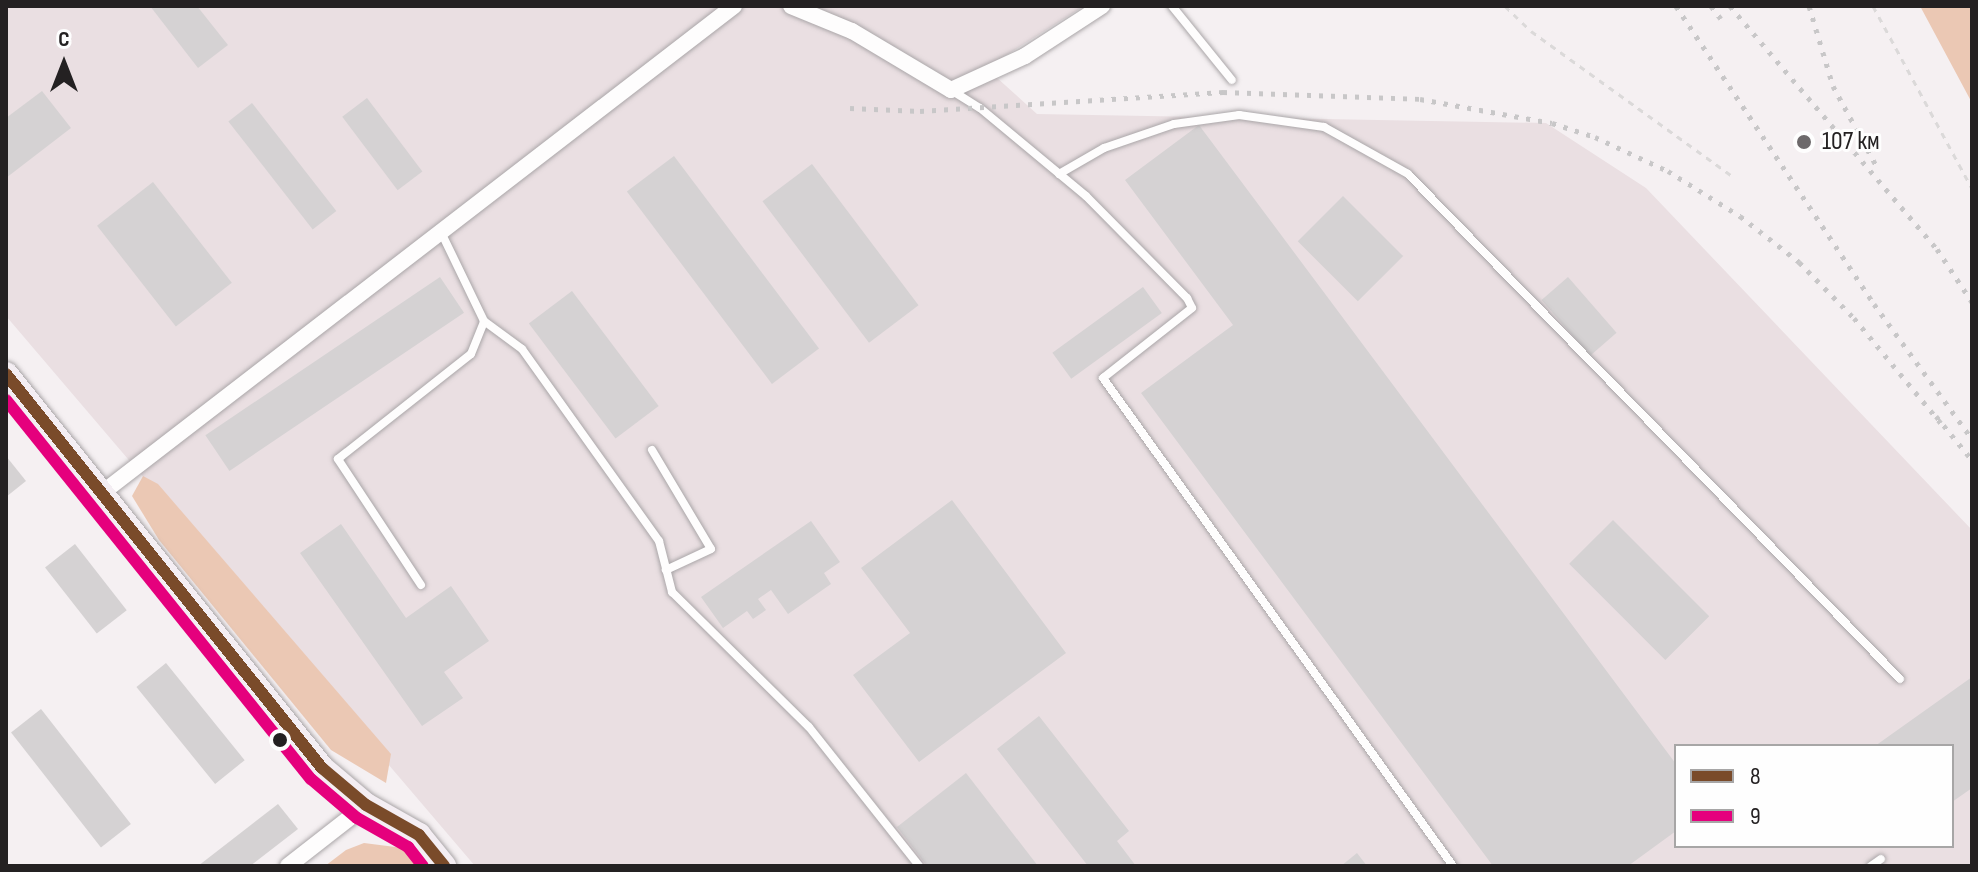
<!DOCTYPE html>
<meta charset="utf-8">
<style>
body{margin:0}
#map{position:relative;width:1978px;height:872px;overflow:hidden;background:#f5f0f2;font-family:"Sofia Sans Condensed",sans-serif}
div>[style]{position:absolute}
.built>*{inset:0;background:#eadfe2}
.forest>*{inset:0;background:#ebc8b4}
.building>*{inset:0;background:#d5d2d3;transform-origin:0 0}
.path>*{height:3px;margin-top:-1.5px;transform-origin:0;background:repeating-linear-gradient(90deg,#dbd9d9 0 6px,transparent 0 12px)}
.roads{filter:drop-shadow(0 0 2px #aaa6a8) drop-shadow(0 0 2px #aaa6a8)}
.service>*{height:8px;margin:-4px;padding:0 4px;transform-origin:4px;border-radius:4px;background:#fefdfd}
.minor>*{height:16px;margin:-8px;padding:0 8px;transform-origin:8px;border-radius:8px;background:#fefdfd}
.primary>*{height:24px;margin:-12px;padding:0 12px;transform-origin:12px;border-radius:12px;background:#f4eef3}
.rail>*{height:5px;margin-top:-2.5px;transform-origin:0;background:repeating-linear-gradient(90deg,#c8c7c8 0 4px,transparent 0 12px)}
.bus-1>*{height:12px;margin:-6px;padding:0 6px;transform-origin:6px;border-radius:6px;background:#7a4b2a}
.bus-2>*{height:12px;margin:-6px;padding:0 6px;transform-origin:6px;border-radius:6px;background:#e5007d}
.dots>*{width:22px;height:22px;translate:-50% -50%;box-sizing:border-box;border:4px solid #fefefe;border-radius:50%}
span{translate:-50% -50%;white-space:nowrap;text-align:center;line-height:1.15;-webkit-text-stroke:6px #fefefe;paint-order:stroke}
.poi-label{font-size:26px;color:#242122}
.left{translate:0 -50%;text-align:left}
.frame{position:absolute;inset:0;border:8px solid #242122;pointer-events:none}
.legend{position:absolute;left:1674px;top:744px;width:280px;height:104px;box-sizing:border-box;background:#fefefe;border:2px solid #a7a6a6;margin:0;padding:10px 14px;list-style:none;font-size:24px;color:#242122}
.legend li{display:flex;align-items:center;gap:16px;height:40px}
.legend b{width:40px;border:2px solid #a7a6a6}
.north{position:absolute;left:24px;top:24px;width:80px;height:80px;-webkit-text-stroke:6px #fefefe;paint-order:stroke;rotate:0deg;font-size:22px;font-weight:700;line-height:32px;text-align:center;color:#242122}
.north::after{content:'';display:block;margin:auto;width:28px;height:36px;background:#242122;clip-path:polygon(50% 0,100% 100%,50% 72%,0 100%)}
</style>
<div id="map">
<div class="built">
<i style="clip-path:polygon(evenodd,6px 6px,1084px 6px,986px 68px,1037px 114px,1546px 123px,1646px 188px,1972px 530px,1972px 866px,475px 866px,6px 316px,6px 6px,1676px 746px,1952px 746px,1952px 846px,1676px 846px,1676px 746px)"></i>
</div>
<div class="forest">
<i style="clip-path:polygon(1920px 6px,1972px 6px,1972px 103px,1971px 101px)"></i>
<i style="clip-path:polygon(143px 476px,158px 484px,391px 754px,386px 783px,331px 750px,159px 540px,132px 496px)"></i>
<i style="clip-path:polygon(364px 843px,403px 848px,425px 866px,325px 866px,346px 850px)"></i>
</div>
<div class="building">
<i style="clip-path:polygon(150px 6px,197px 6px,228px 45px,198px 68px)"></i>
<i style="clip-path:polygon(42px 91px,71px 128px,6px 178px,6px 118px)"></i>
<i style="left:367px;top:98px;width:92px;height:31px;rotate:53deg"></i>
<i style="left:252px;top:103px;width:137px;height:30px;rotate:52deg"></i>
<i style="clip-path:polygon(1199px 125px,1676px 764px,1676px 831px,1628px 866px,1493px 866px,1141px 393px,1233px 325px,1125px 180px)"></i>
<i style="left:674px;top:156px;width:241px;height:59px;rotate:53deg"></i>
<i style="left:812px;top:164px;width:177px;height:62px;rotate:53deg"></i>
<i style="left:153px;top:182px;width:128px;height:71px;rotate:52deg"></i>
<i style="left:1343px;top:196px;width:85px;height:64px;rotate:45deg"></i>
<i style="left:440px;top:277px;width:43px;height:283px;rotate:56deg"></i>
<i style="left:1568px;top:277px;width:74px;height:35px;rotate:49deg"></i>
<i style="left:1143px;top:287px;width:32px;height:112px;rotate:54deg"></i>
<i style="left:572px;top:291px;width:144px;height:54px;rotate:53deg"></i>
<i style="clip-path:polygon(6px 456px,26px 481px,6px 497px)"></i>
<i style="clip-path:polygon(952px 500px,1066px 653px,919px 762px,853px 675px,910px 633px,861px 568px)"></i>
<i style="left:1613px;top:520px;width:136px;height:62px;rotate:45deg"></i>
<i style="clip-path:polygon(811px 521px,840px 562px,824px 573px,831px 584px,788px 614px,771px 590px,758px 599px,766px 610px,753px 619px,747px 611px,723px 628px,701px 597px)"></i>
<i style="clip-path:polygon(341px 524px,406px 618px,451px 586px,489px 641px,444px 672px,463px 698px,422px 726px,300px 553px)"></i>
<i style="left:75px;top:544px;width:84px;height:38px;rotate:52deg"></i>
<i style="left:166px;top:663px;width:125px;height:38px;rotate:51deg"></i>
<i style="clip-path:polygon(1972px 677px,1972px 788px,1952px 802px,1952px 746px,1875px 746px)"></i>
<i style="left:41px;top:709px;width:146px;height:38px;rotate:52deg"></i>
<i style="clip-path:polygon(1039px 716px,1129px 831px,1117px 841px,1136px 866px,1088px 866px,997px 749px)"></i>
<i style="clip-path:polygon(966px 773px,1038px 866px,927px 866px,897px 827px)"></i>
<i style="clip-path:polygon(278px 804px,298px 829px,250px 866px,198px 866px)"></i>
<i style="clip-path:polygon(1357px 853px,1367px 866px,1341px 866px)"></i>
</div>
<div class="path">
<i style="left:1505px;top:6px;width:36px;rotate:44deg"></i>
<i style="left:1531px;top:31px;width:251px;rotate:35.8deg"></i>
<i style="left:1873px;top:6px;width:207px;rotate:61.5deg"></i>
</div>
<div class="roads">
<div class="service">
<i style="left:1172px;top:6px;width:95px;rotate:51deg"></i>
<i style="left:951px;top:90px;width:34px;rotate:32deg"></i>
<i style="left:980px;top:108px;width:138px;rotate:39.7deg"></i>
<i style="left:1086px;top:196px;width:144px;rotate:45.3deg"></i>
<i style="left:1187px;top:298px;width:11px;rotate:63deg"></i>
<i style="left:1192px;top:308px;width:113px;rotate:141.8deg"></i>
<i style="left:1103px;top:378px;width:601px;rotate:54.35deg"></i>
<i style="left:1059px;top:174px;width:52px;rotate:-30deg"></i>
<i style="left:1104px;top:148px;width:74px;rotate:-18.9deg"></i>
<i style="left:1174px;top:124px;width:66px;rotate:-7.9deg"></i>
<i style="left:1239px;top:115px;width:86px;rotate:8deg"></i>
<i style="left:1324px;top:127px;width:96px;rotate:29.2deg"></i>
<i style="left:1408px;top:174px;width:705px;rotate:45.75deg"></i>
<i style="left:484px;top:321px;width:47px;rotate:36.4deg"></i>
<i style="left:522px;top:349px;width:236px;rotate:54.5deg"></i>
<i style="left:659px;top:541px;width:53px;rotate:75.7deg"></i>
<i style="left:672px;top:592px;width:192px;rotate:44.6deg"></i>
<i style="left:809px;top:727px;width:177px;rotate:51.6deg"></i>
<i style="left:652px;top:450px;width:115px;rotate:59.2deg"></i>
<i style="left:711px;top:549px;width:50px;rotate:155deg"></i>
<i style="left:421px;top:585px;width:151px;rotate:-123.4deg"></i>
<i style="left:338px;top:459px;width:169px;rotate:-38.3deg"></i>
<i style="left:471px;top:354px;width:35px;rotate:-68deg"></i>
<i style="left:484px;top:321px;width:99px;rotate:-115.8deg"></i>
<i style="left:1871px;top:866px;width:12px;rotate:-35deg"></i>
</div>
<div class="minor">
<i style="left:791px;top:6px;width:66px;rotate:22.3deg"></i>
<i style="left:852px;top:31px;width:115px;rotate:30.8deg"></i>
<i style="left:951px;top:90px;width:81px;rotate:-24.7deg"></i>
<i style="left:1025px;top:56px;width:92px;rotate:-33deg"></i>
<i style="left:102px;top:493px;width:798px;rotate:-37.62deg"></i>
<i style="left:288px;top:866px;width:99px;rotate:-38deg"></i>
</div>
<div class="primary">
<i style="left:6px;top:374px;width:505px;rotate:51.27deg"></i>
<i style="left:322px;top:768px;width:57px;rotate:40.1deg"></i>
<i style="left:366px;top:805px;width:61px;rotate:29.5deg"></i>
<i style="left:419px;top:835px;width:40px;rotate:51deg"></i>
</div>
</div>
<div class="rail">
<i style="left:1676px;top:6px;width:358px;rotate:56.4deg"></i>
<i style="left:1874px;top:304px;width:167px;rotate:54deg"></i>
<i style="left:1711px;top:6px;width:16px;rotate:52deg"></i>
<i style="left:1730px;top:6px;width:319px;rotate:49.6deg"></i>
<i style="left:1937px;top:249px;width:64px;rotate:56.6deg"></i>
<i style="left:1809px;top:6px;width:84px;rotate:73.3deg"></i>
<i style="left:1833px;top:86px;width:92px;rotate:61.5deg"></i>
<i style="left:850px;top:108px;width:70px;rotate:2.5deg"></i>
<i style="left:920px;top:111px;width:304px;rotate:-3.6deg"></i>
<i style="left:1223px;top:92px;width:197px;rotate:2deg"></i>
<i style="left:1420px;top:99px;width:134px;rotate:10.3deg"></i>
<i style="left:1552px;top:123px;width:45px;rotate:18deg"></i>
<i style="left:1595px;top:137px;width:81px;rotate:25deg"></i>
<i style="left:1668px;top:171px;width:85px;rotate:32deg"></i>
<i style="left:1740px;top:216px;width:75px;rotate:37.9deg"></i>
<i style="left:1799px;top:262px;width:78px;rotate:45.5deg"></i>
<i style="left:1854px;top:318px;width:136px;rotate:50.4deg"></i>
<i style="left:1936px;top:416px;width:57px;rotate:50.7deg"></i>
</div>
<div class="bus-1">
<i style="left:6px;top:374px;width:505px;rotate:51.27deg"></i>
<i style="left:322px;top:768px;width:57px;rotate:40.1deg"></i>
<i style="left:366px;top:805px;width:61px;rotate:29.5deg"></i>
<i style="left:419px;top:835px;width:40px;rotate:51deg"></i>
</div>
<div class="bus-2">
<i style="left:6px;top:400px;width:486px;rotate:51.2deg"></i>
<i style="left:311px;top:779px;width:60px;rotate:40.3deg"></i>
<i style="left:357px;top:818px;width:59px;rotate:29.6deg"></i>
<i style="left:408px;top:847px;width:24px;rotate:52deg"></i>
</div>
<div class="dots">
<i style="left:1804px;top:142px;background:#6d696b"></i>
<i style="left:280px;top:740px;background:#242122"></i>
</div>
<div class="poi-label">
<span class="left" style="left:1822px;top:142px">107 км</span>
</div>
<div class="frame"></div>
<ul class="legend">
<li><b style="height:10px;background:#7a4b2a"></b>8</li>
<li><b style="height:10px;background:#e5007d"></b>9</li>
</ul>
<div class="north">С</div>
</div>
